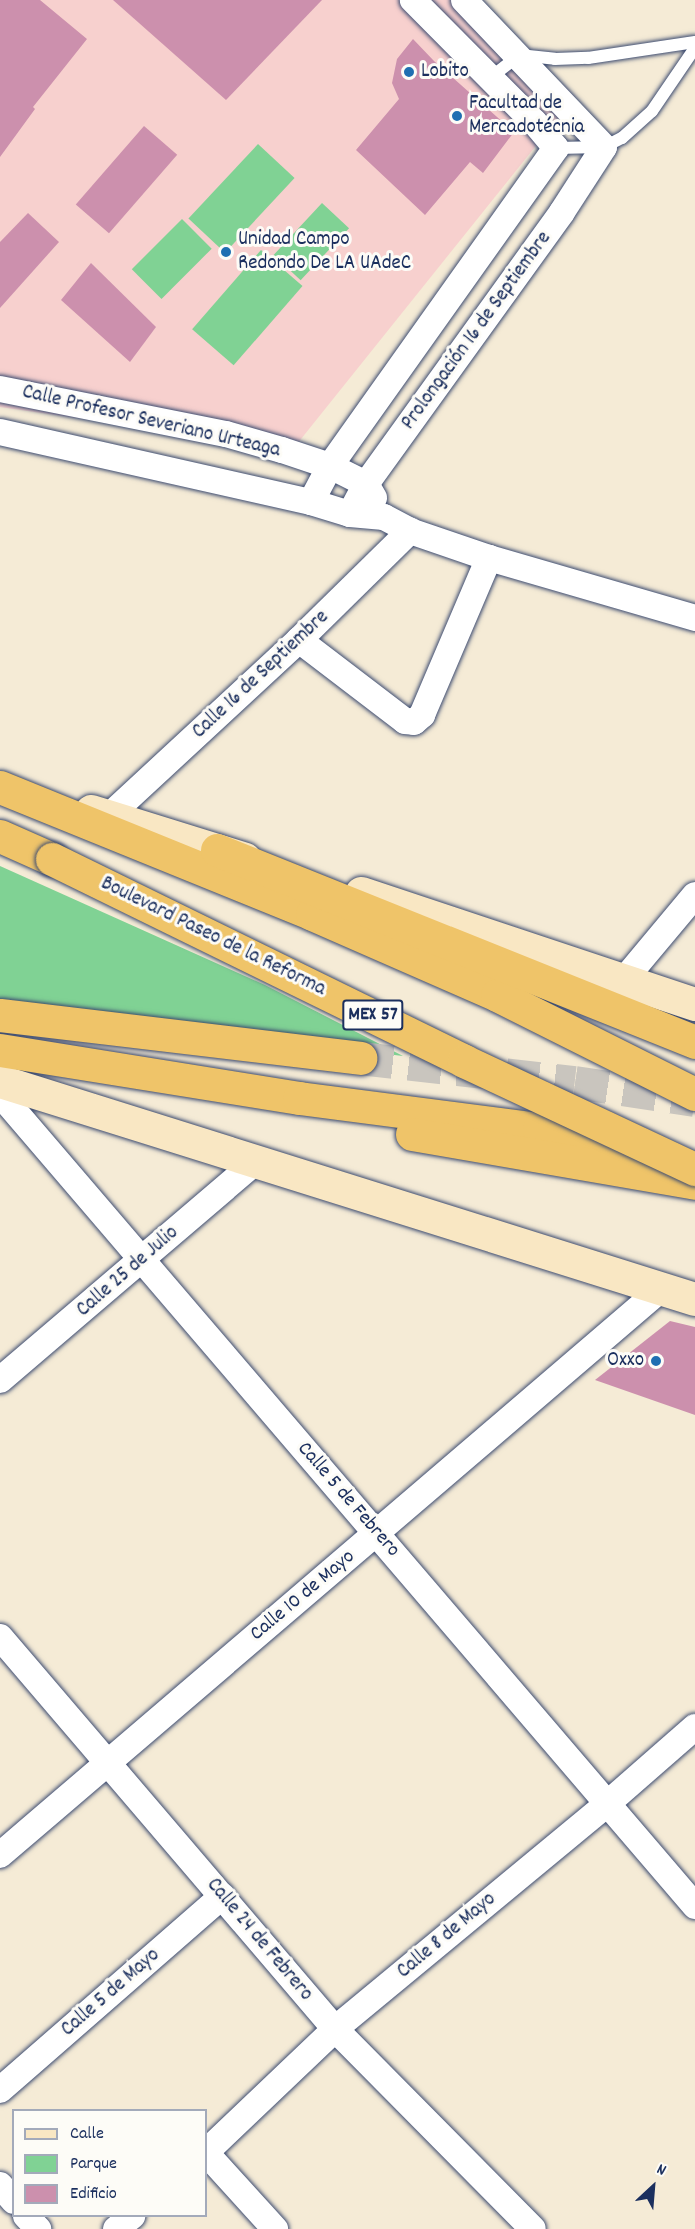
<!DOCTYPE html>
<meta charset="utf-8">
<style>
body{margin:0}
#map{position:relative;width:695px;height:2229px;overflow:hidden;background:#f5ebd6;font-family:Dekko,sans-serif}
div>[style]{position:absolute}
.built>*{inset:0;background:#f7d0ce}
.green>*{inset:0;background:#80d294;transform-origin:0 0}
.building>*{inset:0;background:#cc90ad;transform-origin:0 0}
.trunk-tunnel>*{height:33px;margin-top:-16.5px;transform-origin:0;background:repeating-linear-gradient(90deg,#c9c5be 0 33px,transparent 0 49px)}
.roads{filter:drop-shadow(0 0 2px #3c4b70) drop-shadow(0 0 2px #3c4b70)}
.service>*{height:12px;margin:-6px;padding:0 6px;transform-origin:6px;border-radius:6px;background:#fff}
.minor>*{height:26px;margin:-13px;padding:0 13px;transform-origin:13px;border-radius:13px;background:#fff}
.secondary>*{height:33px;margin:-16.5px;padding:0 16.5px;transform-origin:16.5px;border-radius:16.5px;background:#f9e7c3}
.trunk>*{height:33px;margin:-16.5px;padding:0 16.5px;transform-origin:16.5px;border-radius:16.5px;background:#efc469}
.motorway>*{height:33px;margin:-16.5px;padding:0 16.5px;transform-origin:16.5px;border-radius:16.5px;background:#efc469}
.bridges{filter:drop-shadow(0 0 2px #3c4b70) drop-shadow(0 0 2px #3c4b70)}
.motorway-bridge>*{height:33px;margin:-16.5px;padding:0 16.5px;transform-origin:16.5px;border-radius:16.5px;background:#efc469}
.dots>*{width:16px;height:16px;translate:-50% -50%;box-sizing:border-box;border:3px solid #fdfcf7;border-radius:50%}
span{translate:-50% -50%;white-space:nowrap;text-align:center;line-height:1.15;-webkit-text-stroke:6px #fdfcf7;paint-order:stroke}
.shield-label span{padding:2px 4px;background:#fdfcf7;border:2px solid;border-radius:4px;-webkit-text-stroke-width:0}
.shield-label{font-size:20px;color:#1b2f5e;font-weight:700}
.poi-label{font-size:21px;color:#1b2f5e}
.left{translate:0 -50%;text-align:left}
.right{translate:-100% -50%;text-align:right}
.street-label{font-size:21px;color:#1b2f5e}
.legend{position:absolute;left:12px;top:2109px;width:195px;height:108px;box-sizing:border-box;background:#fdfcf7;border:2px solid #a3aaba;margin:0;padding:8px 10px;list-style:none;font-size:18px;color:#1b2f5e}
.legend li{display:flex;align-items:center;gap:12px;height:30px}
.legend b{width:30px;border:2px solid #a3aaba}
.north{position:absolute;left:623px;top:2157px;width:60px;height:60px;-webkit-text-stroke:4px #fdfcf7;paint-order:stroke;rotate:26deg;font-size:16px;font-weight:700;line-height:24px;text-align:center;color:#1b2f5e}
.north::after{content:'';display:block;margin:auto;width:21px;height:27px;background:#1b2f5e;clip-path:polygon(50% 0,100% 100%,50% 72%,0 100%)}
</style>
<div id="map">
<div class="built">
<i style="clip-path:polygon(0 0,478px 0,575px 97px,293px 449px,0 407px)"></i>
</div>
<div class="green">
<i style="left:258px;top:144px;width:50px;height:102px;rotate:43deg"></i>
<i style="left:322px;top:203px;width:37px;height:71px;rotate:43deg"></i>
<i style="left:182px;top:219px;width:42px;height:71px;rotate:45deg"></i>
<i style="left:261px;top:250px;width:55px;height:105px;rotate:41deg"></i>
<i style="clip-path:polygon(0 866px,265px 985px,403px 1056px,0 1009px)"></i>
</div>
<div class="building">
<i style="clip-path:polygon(0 0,40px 0,87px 39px,33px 107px,35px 109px,0 157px)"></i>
<i style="clip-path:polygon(113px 0,322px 0,226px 100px)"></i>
<i style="clip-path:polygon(413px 39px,434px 61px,514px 132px,483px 173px,470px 162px,425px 215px,356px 150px,399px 99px,392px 83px,397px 59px)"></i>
<i style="left:144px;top:126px;width:44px;height:104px;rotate:41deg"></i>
<i style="clip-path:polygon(28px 213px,59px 242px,0 308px,0 242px)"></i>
<i style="clip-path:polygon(91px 263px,156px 327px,130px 362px,61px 300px)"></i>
<i style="clip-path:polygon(670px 1321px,695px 1327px,695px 1415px,595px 1380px)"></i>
</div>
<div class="trunk-tunnel">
<i style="left:360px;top:1058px;width:216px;rotate:6.4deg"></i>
<i style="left:575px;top:1082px;width:121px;rotate:8.5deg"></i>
</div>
<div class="roads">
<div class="service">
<i style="left:490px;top:78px;width:37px;rotate:-38deg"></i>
<i style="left:519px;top:55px;width:36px;rotate:6deg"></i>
<i style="left:555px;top:59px;width:33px;rotate:-2deg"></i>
<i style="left:588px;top:58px;width:108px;rotate:-8.5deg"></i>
<i style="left:556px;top:148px;width:48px;rotate:-1.2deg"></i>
<i style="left:604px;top:147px;width:20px;rotate:-27deg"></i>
<i style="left:622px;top:138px;width:40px;rotate:-42deg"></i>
<i style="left:652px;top:111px;width:76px;rotate:-55.7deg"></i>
</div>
<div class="minor">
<i style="left:0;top:389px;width:230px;rotate:11.3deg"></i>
<i style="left:226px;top:434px;width:58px;rotate:15.9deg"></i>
<i style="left:282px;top:450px;width:51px;rotate:18.4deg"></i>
<i style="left:330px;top:466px;width:40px;rotate:26.6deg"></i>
<i style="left:366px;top:484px;width:16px;rotate:60deg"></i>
<i style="left:0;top:432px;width:319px;rotate:12.7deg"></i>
<i style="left:311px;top:502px;width:41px;rotate:17.1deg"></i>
<i style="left:350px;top:514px;width:34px;rotate:5deg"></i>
<i style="left:384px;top:517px;width:30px;rotate:28deg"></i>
<i style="left:410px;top:531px;width:83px;rotate:18.9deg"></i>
<i style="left:489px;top:558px;width:215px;rotate:16.2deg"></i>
<i style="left:311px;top:502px;width:41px;rotate:-62.2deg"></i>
<i style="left:330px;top:466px;width:390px;rotate:-54.6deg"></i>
<i style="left:556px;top:148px;width:34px;rotate:-130deg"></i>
<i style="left:534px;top:122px;width:172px;rotate:-134.8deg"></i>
<i style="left:350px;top:514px;width:34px;rotate:-62deg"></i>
<i style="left:366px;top:484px;width:335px;rotate:-54.2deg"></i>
<i style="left:562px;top:212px;width:77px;rotate:-57.1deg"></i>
<i style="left:604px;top:147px;width:203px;rotate:-133.6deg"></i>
<i style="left:299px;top:640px;width:133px;rotate:37.4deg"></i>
<i style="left:405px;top:721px;width:9px;rotate:6deg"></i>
<i style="left:414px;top:722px;width:11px;rotate:-41deg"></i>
<i style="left:422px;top:715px;width:171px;rotate:-66.9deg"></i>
<i style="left:109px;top:816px;width:259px;rotate:-42.8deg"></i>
<i style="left:299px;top:640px;width:156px;rotate:-44.5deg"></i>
<i style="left:623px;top:981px;width:112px;rotate:-50.1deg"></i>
<i style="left:0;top:1094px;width:1069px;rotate:49.44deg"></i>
<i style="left:0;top:1380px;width:335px;rotate:-40.5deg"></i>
<i style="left:0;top:1637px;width:516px;rotate:49.48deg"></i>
<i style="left:335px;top:2029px;width:281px;rotate:45.3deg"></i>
<i style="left:0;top:1855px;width:870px;rotate:-40.57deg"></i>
<i style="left:0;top:2090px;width:295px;rotate:-41.1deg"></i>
<i style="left:206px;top:2152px;width:178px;rotate:-43.6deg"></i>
<i style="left:335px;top:2029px;width:353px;rotate:-39.6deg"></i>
<i style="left:607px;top:1804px;width:117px;rotate:-41.2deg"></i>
<i style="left:206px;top:2153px;width:103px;rotate:47.8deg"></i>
<i style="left:0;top:2185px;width:21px;rotate:49deg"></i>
<i style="left:26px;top:2216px;width:18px;rotate:47deg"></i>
<i style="left:116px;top:2229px;width:21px;rotate:-39deg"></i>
</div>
<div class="secondary">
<i style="left:91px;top:811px;width:161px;rotate:17.3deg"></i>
<i style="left:361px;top:893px;width:352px;rotate:18.4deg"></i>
<i style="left:0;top:1081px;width:728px;rotate:17.42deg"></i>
</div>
<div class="trunk">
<i style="left:0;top:787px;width:337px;rotate:22.1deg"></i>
<i style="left:312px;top:914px;width:202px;rotate:23.6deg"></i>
<i style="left:497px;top:995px;width:221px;rotate:26.6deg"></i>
<i style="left:217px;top:850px;width:515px;rotate:21.88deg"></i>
<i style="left:0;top:1015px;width:363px;rotate:6.8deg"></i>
</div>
<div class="motorway">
<i style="left:0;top:836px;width:57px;rotate:23.9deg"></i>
<i style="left:0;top:1050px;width:303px;rotate:9.1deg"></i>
<i style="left:299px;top:1098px;width:242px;rotate:7.4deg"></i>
<i style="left:539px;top:1129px;width:97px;rotate:10.1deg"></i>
<i style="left:412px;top:1134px;width:287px;rotate:9.8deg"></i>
</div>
</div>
<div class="bridges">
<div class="motorway-bridge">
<i style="left:52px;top:859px;width:459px;rotate:26.1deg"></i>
<i style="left:464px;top:1061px;width:255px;rotate:25.1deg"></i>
</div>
</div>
<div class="dots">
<i style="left:409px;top:72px;background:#1f6fb2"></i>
<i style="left:457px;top:116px;background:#1f6fb2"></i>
<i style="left:226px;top:252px;background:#1f6fb2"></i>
<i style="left:656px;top:1361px;background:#1f6fb2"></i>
</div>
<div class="shield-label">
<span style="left:373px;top:1015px">MEX 57</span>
</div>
<div class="poi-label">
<span class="left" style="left:421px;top:72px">Lobito</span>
<span class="left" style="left:469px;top:116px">Facultad de<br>Mercadotécnia</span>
<span class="left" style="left:238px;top:252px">Unidad Campo<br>Redondo De LA UAdeC</span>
<span class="right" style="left:644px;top:1361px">Oxxo</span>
</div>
<div class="street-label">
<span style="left:477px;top:331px;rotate:-54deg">Prolongación 16 de Septiembre</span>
<span style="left:151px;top:422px;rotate:13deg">Calle Profesor Severiano Urteaga</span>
<span style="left:261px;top:675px;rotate:-43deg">Calle 16 de Septiembre</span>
<span style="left:213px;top:937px;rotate:26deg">Boulevard Paseo de la Reforma</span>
<span style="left:128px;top:1272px;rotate:-41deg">Calle 25 de Julio</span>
<span style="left:348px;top:1500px;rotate:49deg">Calle 5 de Febrero</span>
<span style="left:303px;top:1596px;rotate:-40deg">Calle 10 de Mayo</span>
<span style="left:447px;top:1936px;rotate:-40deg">Calle 8 de Mayo</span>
<span style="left:259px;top:1940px;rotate:50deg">Calle 24 de Febrero</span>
<span style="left:111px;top:1993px;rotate:-41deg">Calle 5 de Mayo</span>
</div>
<ul class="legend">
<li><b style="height:8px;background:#f9e7c3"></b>Calle</li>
<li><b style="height:16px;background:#80d294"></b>Parque</li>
<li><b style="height:16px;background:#cc90ad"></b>Edificio</li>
</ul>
<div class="north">N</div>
</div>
